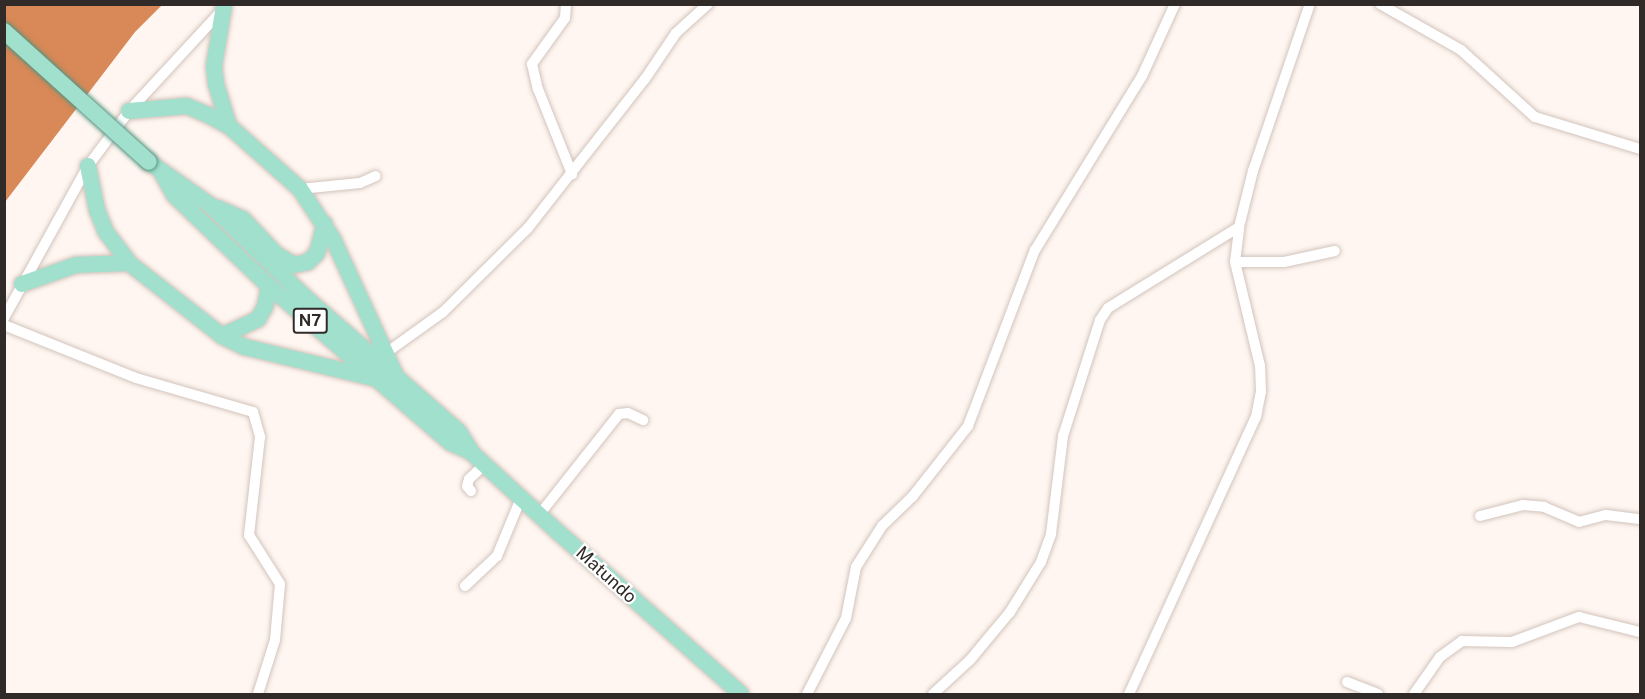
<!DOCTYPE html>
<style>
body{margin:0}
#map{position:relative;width:1645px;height:699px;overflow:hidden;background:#fff6f1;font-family:"Public Sans",sans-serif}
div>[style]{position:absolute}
.water>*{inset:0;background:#d98857}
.roads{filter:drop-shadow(0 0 2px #d2c4bc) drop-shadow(0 0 2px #d2c4bc)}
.minor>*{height:10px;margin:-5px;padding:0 5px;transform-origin:5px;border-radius:5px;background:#fff}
.primary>*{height:16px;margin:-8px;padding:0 8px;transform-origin:8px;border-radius:8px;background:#a2e0ce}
.bridges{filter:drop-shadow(0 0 2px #52937f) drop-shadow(0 0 2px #52937f)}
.primary-bridge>*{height:16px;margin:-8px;padding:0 8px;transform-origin:8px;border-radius:8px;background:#a2e0ce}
span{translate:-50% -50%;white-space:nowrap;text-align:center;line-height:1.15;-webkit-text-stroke:4.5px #fff;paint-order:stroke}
.shield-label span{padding:2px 4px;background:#fff;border:2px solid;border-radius:4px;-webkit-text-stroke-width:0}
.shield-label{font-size:16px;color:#302b28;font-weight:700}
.street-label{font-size:18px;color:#302b28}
.frame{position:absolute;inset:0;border:6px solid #302b28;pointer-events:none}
</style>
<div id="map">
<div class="water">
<i style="clip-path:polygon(5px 5px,162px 5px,135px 32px,5px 202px)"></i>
</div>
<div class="roads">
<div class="minor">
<i style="left:566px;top:4px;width:14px;rotate:94deg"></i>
<i style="left:565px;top:18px;width:57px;rotate:125.7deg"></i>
<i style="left:532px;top:64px;width:26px;rotate:77deg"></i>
<i style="left:538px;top:89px;width:92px;rotate:68.2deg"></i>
<i style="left:1380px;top:4px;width:93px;rotate:29.6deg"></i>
<i style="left:1461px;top:50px;width:100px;rotate:42.2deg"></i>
<i style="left:1535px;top:117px;width:110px;rotate:16.9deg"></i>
<i style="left:300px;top:189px;width:60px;rotate:-5.7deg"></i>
<i style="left:360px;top:183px;width:17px;rotate:-24deg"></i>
<i style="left:1235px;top:262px;width:49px"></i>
<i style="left:1284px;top:262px;width:52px;rotate:-12.2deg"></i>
<i style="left:4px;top:318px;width:174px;rotate:-61.1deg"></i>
<i style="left:88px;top:166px;width:69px;rotate:-53.3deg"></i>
<i style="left:129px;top:111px;width:139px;rotate:-47.3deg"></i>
<i style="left:4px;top:325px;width:142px;rotate:21.9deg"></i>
<i style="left:136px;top:378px;width:122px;rotate:16.2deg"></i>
<i style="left:253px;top:412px;width:26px;rotate:74deg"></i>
<i style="left:260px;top:437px;width:99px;rotate:96.4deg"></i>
<i style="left:249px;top:535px;width:58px;rotate:57.7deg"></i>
<i style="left:280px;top:584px;width:56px;rotate:95.1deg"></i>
<i style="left:275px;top:640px;width:57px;rotate:107.5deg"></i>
<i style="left:386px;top:353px;width:70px;rotate:-35.7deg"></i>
<i style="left:443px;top:312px;width:120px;rotate:-44.7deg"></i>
<i style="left:528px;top:228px;width:189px;rotate:-51.9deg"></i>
<i style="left:645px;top:79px;width:55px;rotate:-56deg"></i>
<i style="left:676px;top:33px;width:43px;rotate:-42.2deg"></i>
<i style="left:471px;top:491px;width:6px;rotate:-129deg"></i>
<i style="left:467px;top:486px;width:7px;rotate:-74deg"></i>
<i style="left:469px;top:479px;width:22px;rotate:-43deg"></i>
<i style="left:539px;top:515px;width:129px;rotate:-51.6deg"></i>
<i style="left:619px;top:414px;width:9px;rotate:-6deg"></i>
<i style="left:628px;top:413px;width:17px;rotate:25deg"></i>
<i style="left:1480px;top:516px;width:44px;rotate:-14.3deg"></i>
<i style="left:1523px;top:505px;width:21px;rotate:5deg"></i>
<i style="left:1544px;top:507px;width:38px;rotate:23deg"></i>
<i style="left:1579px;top:522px;width:28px;rotate:-15deg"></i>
<i style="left:1606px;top:515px;width:34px;rotate:7deg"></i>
<i style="left:465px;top:586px;width:44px;rotate:-43.2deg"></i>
<i style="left:497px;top:556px;width:63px;rotate:-67.5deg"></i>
<i style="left:1347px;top:682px;width:33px;rotate:21deg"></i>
<i style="left:807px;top:694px;width:85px;rotate:-62.8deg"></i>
<i style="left:846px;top:618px;width:52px;rotate:-78.9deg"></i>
<i style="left:856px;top:567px;width:49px;rotate:-57.6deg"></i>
<i style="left:882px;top:526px;width:43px;rotate:-44.1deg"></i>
<i style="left:913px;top:496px;width:89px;rotate:-51.8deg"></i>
<i style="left:968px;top:426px;width:188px;rotate:-69.2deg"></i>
<i style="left:1035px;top:250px;width:204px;rotate:-58.4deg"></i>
<i style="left:1142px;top:76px;width:79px;rotate:-65.4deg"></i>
<i style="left:933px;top:694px;width:50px;rotate:-42.6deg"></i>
<i style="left:970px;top:660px;width:62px;rotate:-50.2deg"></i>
<i style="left:1010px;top:612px;width:59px;rotate:-58.2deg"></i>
<i style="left:1041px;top:562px;width:30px;rotate:-70deg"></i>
<i style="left:1051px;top:534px;width:99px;rotate:-83deg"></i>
<i style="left:1063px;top:436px;width:122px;rotate:-72.3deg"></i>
<i style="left:1100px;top:320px;width:14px;rotate:-56deg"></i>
<i style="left:1108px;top:308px;width:154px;rotate:-31.7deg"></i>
<i style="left:1239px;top:227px;width:58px;rotate:-76deg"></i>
<i style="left:1253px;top:171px;width:176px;rotate:-71.2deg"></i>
<i style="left:1129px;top:694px;width:305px;rotate:-65.4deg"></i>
<i style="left:1256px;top:417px;width:25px;rotate:-79deg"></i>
<i style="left:1261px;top:392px;width:26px;rotate:-92deg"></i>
<i style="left:1260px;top:366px;width:107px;rotate:-103.5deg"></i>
<i style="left:1235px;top:262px;width:35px;rotate:-83deg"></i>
<i style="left:1414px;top:694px;width:45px;rotate:-54.9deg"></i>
<i style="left:1440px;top:657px;width:27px;rotate:-36deg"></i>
<i style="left:1462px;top:641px;width:50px;rotate:1.1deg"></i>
<i style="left:1512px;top:642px;width:72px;rotate:-20.5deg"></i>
<i style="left:1579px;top:617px;width:63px;rotate:13.8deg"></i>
</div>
<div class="primary">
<i style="left:224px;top:6px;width:61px;rotate:99.5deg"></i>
<i style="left:214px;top:66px;width:18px;rotate:84deg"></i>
<i style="left:216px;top:84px;width:44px;rotate:72.8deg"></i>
<i style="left:129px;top:111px;width:58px;rotate:-4.9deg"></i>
<i style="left:187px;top:106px;width:25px;rotate:23deg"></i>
<i style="left:210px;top:116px;width:21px;rotate:28deg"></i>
<i style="left:229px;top:126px;width:95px;rotate:41.6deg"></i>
<i style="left:300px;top:189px;width:60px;rotate:56.6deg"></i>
<i style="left:333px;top:239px;width:151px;rotate:65.3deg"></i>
<i style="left:149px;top:162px;width:75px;rotate:35.2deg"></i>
<i style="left:210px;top:205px;width:132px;rotate:44.1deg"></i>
<i style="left:305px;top:297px;width:205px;rotate:41.2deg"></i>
<i style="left:459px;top:432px;width:25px;rotate:58deg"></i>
<i style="left:472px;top:453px;width:117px;rotate:42.6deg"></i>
<i style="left:558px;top:532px;width:244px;rotate:41.5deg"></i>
<i style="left:88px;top:166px;width:45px;rotate:78.4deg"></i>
<i style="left:97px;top:210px;width:24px;rotate:68deg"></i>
<i style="left:106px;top:232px;width:39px;rotate:53deg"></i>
<i style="left:162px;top:173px;width:25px;rotate:61deg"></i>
<i style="left:174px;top:195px;width:132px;rotate:43.8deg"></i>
<i style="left:269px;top:286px;width:240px;rotate:40.8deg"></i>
<i style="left:451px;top:443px;width:22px;rotate:24deg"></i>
<i style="left:218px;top:208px;width:27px;rotate:24deg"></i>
<i style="left:243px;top:219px;width:48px;rotate:46.7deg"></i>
<i style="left:276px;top:254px;width:21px;rotate:31deg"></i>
<i style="left:294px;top:265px;width:14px;rotate:-12deg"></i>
<i style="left:308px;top:262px;width:13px;rotate:-45deg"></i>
<i style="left:317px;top:253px;width:30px;rotate:-75deg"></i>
<i style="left:22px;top:284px;width:57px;rotate:-19.4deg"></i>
<i style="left:76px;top:265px;width:53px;rotate:-2.2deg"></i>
<i style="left:129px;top:263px;width:118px;rotate:38.1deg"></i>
<i style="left:222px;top:336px;width:25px;rotate:26deg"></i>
<i style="left:245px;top:347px;width:132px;rotate:13.6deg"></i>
<i style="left:222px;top:336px;width:40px;rotate:-25deg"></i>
<i style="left:258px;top:319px;width:14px;rotate:-60deg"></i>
<i style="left:265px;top:307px;width:21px;rotate:-79deg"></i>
</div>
</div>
<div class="bridges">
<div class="primary-bridge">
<i style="left:4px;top:31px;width:195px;rotate:42.1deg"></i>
</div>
</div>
<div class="shield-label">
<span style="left:310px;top:321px">N7</span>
</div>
<div class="street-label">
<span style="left:606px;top:575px;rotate:42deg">Matundo</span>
</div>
<div class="frame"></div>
</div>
